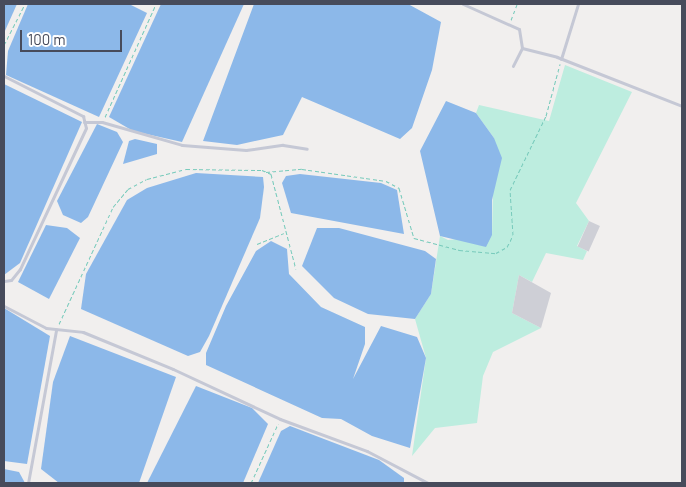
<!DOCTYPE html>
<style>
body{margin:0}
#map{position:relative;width:686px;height:487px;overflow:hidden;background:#f1efee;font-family:Barlow,sans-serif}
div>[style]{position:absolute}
.green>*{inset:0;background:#bdeddf}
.water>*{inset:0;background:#8cb8e9}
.building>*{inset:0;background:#cecfd6;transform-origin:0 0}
.path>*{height:1px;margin-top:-0.5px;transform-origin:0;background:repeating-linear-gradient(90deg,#77cabb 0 4px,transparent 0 6.5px)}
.service>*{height:3px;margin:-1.5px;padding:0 1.5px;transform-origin:1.5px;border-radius:1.5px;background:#c5c8d5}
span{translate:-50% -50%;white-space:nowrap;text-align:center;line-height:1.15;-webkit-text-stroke:4.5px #fff;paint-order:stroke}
.frame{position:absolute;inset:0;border:5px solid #474b5b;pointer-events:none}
.scale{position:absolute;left:20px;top:30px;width:102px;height:22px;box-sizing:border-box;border:2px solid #474b5b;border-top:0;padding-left:6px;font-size:15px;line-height:18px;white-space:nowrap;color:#474b5b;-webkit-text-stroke:4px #fff;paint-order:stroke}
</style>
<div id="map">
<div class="green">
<i style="clip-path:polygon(565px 65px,632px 92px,576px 203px,589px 221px,577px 246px,587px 251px,583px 260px,546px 253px,532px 282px,519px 275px,512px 313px,541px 328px,493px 352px,483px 376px,477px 423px,435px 428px,412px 456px,426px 358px,415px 319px,431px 294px,440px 236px,448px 240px,492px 235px,494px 138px,476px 113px,479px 105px,549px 121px)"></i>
</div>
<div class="water">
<i style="clip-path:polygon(4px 4px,17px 4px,4px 33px)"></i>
<i style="clip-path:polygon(28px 4px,129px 4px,147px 13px,99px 117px,6px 75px,8px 51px)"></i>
<i style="clip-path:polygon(161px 4px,244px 4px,182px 142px,133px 131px,109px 117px)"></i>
<i style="clip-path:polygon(254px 4px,408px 4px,441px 22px,432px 70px,412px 128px,400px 139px,302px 97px,283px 135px,237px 145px,203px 141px)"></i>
<i style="clip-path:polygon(4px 84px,82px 122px,20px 263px,4px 275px)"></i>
<i style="clip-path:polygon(446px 101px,476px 113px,494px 138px,502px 158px,492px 200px,492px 235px,486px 247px,440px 236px,420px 151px)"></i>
<i style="clip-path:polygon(97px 124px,117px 132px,123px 142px,88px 217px,81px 223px,63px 215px,57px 201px)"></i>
<i style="clip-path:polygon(135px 139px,157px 144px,157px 154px,123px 164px,129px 141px)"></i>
<i style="clip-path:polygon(196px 173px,263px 177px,264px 187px,260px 218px,209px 336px,200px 352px,188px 356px,81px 309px,86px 274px,127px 200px,147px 188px)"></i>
<i style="clip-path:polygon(300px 174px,381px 183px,397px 190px,404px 234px,291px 213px,282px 183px,286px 176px)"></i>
<i style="clip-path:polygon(46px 225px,67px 228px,80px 238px,49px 299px,18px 282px)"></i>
<i style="clip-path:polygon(317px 228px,339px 228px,425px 251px,436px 259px,431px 294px,415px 319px,368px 314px,334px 298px,302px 266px)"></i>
<i style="clip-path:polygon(271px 241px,287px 249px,289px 274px,321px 307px,365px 327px,365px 344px,353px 379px,381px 326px,417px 337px,426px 358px,410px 448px,372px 436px,341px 419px,322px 418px,206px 365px,206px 353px,226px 306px,256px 251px)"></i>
<i style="clip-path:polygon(4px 308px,50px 336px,27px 464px,4px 461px)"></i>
<i style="clip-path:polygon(70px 336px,176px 377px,139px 483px,59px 483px,41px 469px,53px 382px)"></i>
<i style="clip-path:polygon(196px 386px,252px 408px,268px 424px,243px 483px,147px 483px)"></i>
<i style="clip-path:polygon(290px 426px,379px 460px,404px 478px,404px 483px,258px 483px,281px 431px)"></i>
<i style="clip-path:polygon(4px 469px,19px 472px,25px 483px,4px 483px)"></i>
</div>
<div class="building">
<i style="left:589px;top:221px;width:12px;height:28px;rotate:24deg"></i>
<i style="clip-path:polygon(519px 275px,551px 293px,541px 328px,512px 313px)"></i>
</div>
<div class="path">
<i style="left:511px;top:20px;width:17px;rotate:-69deg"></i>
<i style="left:4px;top:45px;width:46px;rotate:-62.9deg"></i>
<i style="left:105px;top:117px;width:124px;rotate:-65.7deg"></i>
<i style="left:266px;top:172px;width:36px;rotate:-5deg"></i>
<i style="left:302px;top:169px;width:85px;rotate:8.1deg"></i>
<i style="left:386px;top:181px;width:15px;rotate:28deg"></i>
<i style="left:399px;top:188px;width:52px;rotate:73.3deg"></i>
<i style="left:414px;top:238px;width:47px;rotate:14.9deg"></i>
<i style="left:459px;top:250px;width:37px;rotate:5deg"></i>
<i style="left:496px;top:253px;width:13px;rotate:-29deg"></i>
<i style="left:507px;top:247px;width:13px;rotate:-63deg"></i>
<i style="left:513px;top:235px;width:45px;rotate:-93.8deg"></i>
<i style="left:510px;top:190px;width:82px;rotate:-64.1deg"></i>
<i style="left:546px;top:116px;width:54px;rotate:-74.9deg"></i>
<i style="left:257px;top:244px;width:29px;rotate:-22deg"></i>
<i style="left:59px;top:324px;width:129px;rotate:-65.2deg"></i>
<i style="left:113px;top:207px;width:23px;rotate:-50deg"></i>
<i style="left:128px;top:189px;width:21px;rotate:-28deg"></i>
<i style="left:147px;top:179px;width:40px;rotate:-14.4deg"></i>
<i style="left:186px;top:169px;width:76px;rotate:0.8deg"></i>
<i style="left:262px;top:170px;width:10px;rotate:24deg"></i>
<i style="left:271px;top:174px;width:98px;rotate:75.3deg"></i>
<i style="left:251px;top:483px;width:65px;rotate:-65.4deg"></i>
</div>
<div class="service">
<i style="left:463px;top:4px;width:61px;rotate:24.1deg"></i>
<i style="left:519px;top:29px;width:19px;rotate:81deg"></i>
<i style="left:522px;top:48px;width:20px;rotate:117deg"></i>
<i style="left:522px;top:48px;width:36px;rotate:14deg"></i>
<i style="left:557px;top:57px;width:134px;rotate:21.4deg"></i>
<i style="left:561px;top:59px;width:58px;rotate:-72.8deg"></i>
<i style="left:4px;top:76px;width:89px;rotate:26.9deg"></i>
<i style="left:83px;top:116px;width:12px;rotate:76deg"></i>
<i style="left:86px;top:128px;width:156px;rotate:115.1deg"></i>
<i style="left:20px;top:269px;width:14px;rotate:129deg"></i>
<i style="left:11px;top:280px;width:7px;rotate:172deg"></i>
<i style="left:84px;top:122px;width:18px"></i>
<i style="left:102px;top:122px;width:83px;rotate:16deg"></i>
<i style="left:182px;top:145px;width:64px;rotate:4.5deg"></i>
<i style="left:246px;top:150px;width:37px;rotate:-8deg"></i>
<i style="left:283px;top:145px;width:24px;rotate:9deg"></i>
<i style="left:4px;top:306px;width:47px;rotate:27.6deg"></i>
<i style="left:46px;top:328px;width:37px;rotate:6deg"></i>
<i style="left:83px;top:332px;width:97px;rotate:22.3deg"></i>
<i style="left:173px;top:369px;width:118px;rotate:25deg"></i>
<i style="left:280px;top:419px;width:93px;rotate:20.2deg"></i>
<i style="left:367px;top:451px;width:69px;rotate:27.7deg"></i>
<i style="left:28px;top:483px;width:156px;rotate:-79.6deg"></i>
</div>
<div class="frame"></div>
<div class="scale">100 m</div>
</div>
